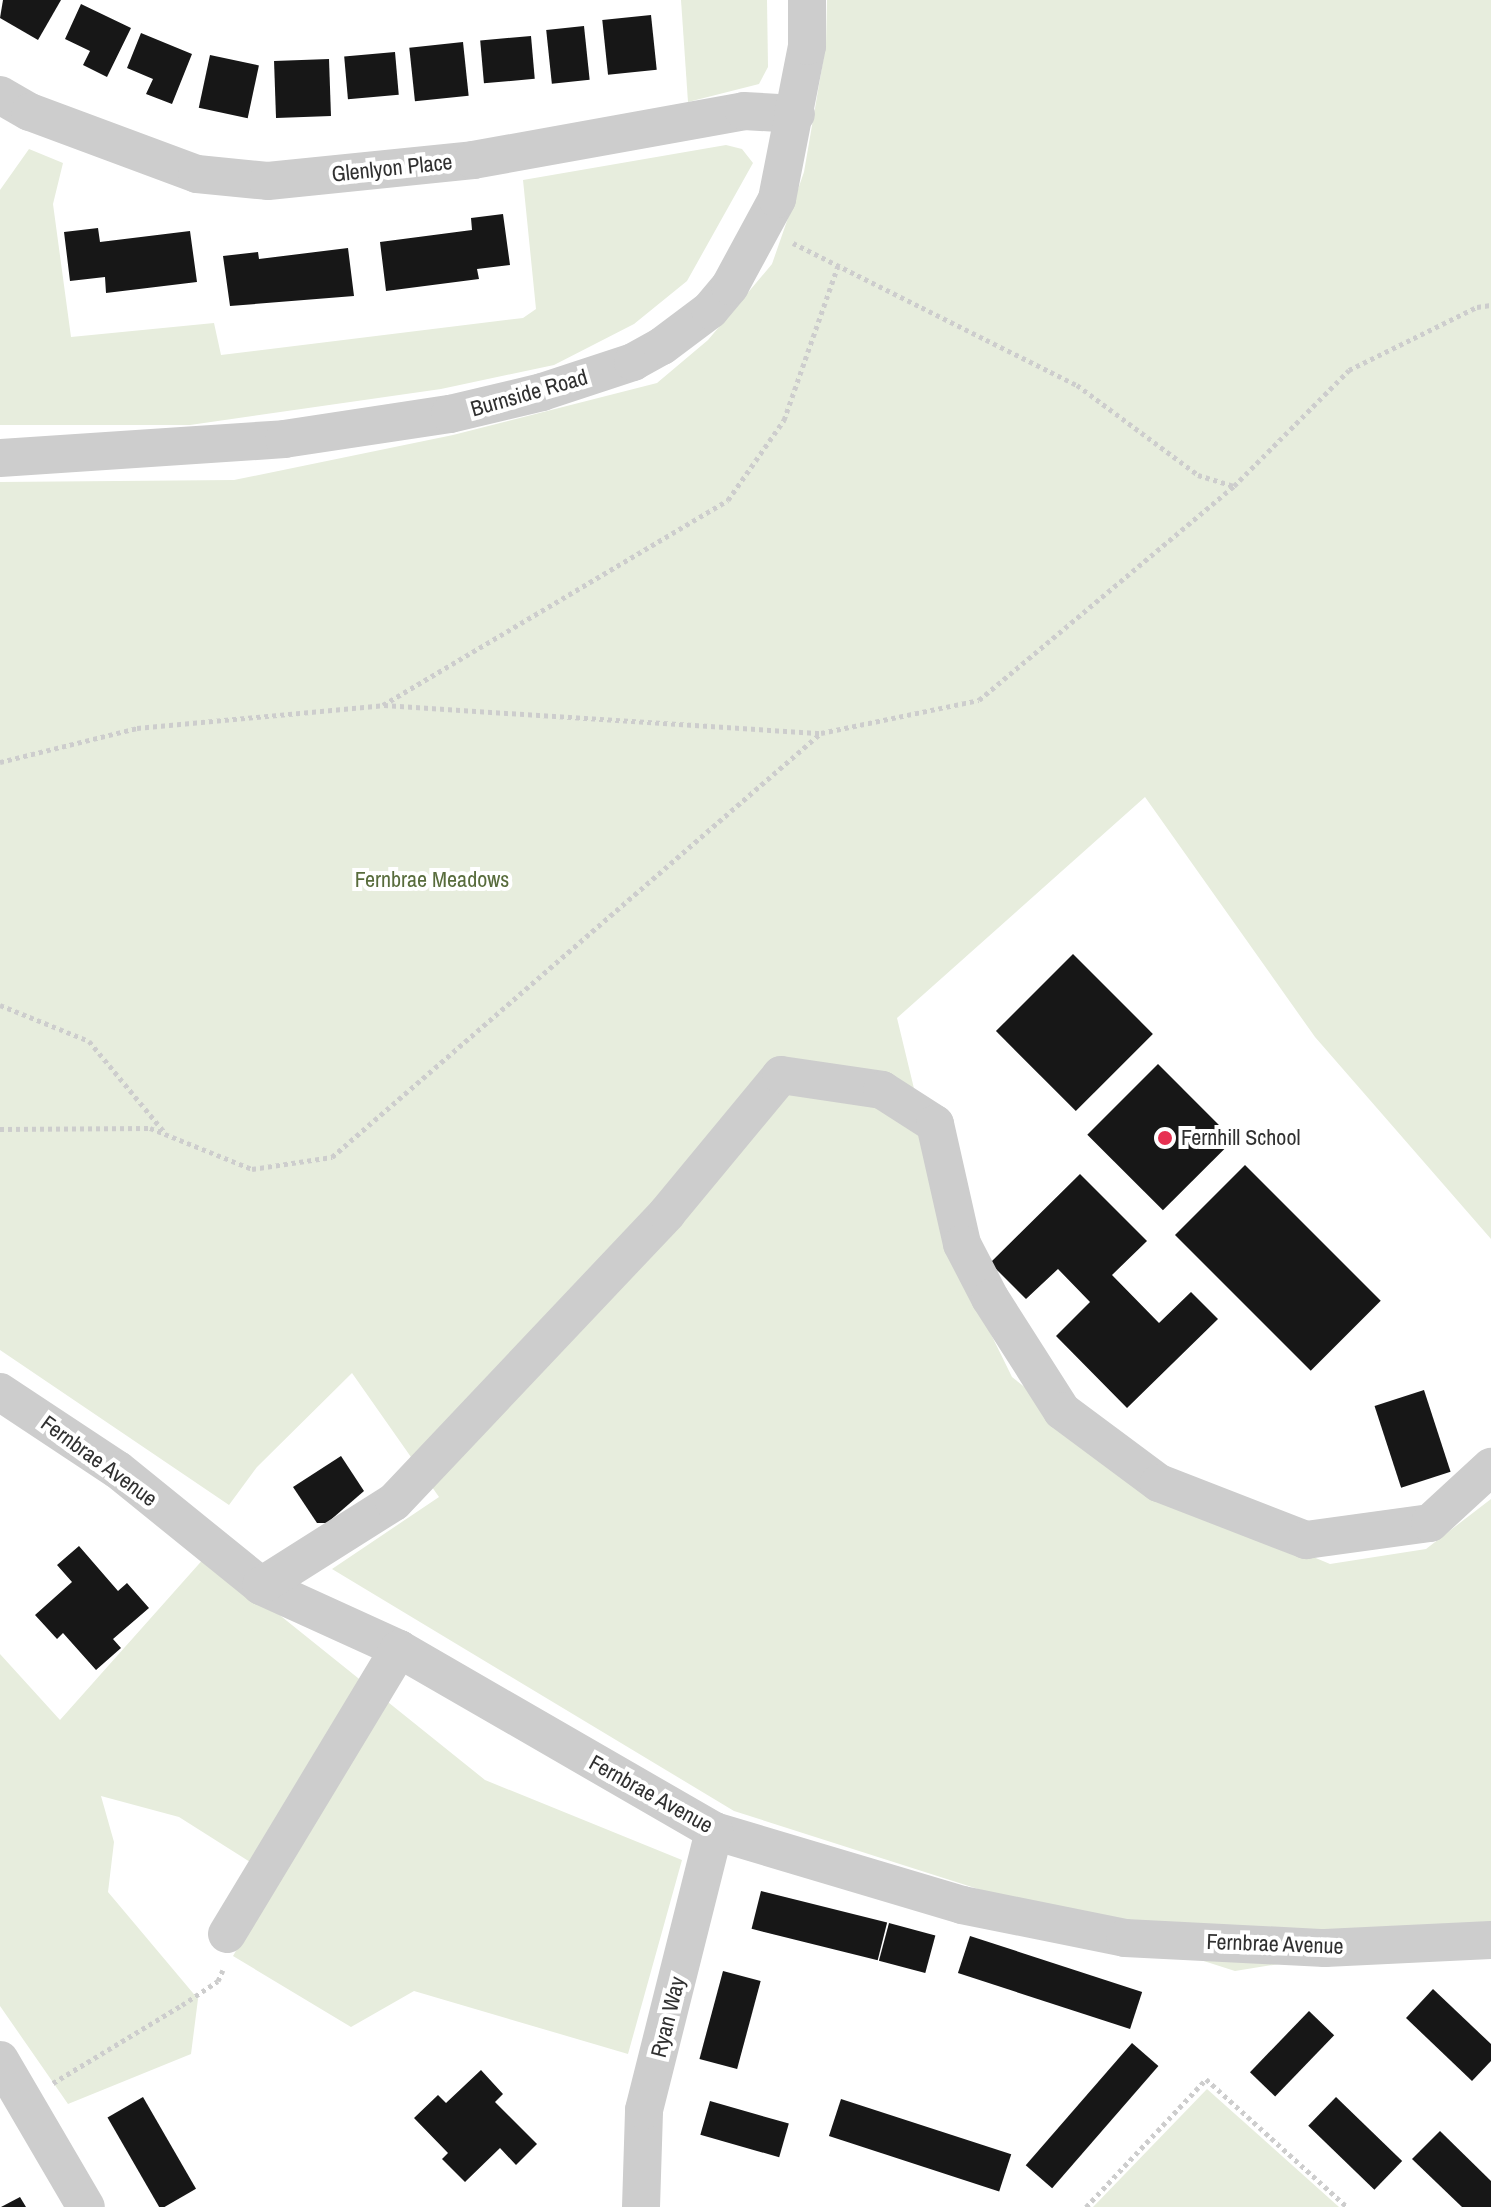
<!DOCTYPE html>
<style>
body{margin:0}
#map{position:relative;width:1491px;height:2207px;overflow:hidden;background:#fff;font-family:"Archivo Narrow",sans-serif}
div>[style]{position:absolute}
.green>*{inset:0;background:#e7eddd}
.building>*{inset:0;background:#171717;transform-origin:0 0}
.path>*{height:5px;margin-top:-2.5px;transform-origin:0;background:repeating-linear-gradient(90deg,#cdcdcd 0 4px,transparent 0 8px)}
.minor>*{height:38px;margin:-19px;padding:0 19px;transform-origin:19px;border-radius:19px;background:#cdcdcd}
.dots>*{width:22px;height:22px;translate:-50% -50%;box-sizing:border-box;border:4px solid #fff;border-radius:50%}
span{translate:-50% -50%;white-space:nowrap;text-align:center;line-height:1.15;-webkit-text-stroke:8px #fff;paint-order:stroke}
.street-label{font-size:22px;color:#303030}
.park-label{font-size:22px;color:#586c3c}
.poi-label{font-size:22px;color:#303030}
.left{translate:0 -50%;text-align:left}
</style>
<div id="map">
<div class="green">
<i style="clip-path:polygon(681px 0,767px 0,768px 67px,759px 84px,688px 102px)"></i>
<i style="clip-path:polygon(827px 0,1491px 0,1491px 1239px,1315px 1037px,1145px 797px,897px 1018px,956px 1263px,1012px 1377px,1154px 1490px,1330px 1564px,1426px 1549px,1491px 1499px,1491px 1930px,1235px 1971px,734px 1811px,332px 1569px,439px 1497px,352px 1373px,257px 1467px,229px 1505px,0 1350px,0 482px,234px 480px,453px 435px,657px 383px,708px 340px,772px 264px,804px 172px,826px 44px)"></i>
<i style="clip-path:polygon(726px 145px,742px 149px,753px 163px,687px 281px,634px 324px,554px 365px,441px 389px,190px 425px,0 425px,0 190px,29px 149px,63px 163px,53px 204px,71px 337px,214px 323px,221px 355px,523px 318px,536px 309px,523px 180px)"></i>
<i style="clip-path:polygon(206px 1556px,485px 1780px,682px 1860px,628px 2054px,414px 1991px,351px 2027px,233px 1956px,277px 1879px,179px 1817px,101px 1796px,114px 1842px,108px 1892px,198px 1999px,191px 2054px,68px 2104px,0 2006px,0 1654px,60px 1720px)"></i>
<i style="clip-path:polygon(1207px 2089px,1339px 2207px,1093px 2207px)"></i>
</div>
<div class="building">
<i style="clip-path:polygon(3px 0,61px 0,38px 40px,0 18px)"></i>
<i style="clip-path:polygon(81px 4px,131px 28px,107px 77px,83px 65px,90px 51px,65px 39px)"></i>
<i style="left:651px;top:15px;width:55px;height:49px;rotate:84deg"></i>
<i style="left:584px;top:26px;width:54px;height:38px;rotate:84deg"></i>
<i style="clip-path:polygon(141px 33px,192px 54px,172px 104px,146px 94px,153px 79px,127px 68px)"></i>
<i style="left:531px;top:36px;width:43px;height:51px;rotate:85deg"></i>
<i style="left:463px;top:42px;width:54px;height:54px;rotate:84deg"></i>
<i style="left:395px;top:52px;width:43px;height:51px;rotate:85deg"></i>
<i style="left:210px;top:55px;width:50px;height:54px;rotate:12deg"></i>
<i style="left:329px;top:59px;width:57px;height:55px;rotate:88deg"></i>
<i style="clip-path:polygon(503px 214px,510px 265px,477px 269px,479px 279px,386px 291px,380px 242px,472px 230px,471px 218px)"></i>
<i style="clip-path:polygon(98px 228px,100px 242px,190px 231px,197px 282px,106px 293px,105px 277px,70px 281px,64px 232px)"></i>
<i style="clip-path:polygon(348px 248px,354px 296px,230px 306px,223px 256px,258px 252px,259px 259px)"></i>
<i style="left:1073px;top:954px;width:113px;height:109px;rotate:45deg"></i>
<i style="left:1158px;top:1064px;width:107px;height:100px;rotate:45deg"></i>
<i style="left:1245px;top:1165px;width:192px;height:99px;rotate:45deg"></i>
<i style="clip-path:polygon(1080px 1174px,1147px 1241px,1112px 1275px,1159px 1323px,1191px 1292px,1218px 1319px,1127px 1408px,1056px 1336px,1090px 1302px,1058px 1269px,1026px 1299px,990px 1263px)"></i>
<i style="left:1424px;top:1390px;width:86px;height:52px;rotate:72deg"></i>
<i style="clip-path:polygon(341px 1456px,364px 1491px,327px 1523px,317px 1523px,293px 1487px)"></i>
<i style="clip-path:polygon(79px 1546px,118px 1591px,127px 1583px,149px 1608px,113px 1639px,121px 1648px,96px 1670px,63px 1633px,57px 1639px,35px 1615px,72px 1582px,57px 1565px)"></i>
<i style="left:761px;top:1891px;width:130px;height:39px;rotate:14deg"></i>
<i style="left:889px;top:1923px;width:48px;height:39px;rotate:15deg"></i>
<i style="left:970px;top:1936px;width:181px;height:39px;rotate:18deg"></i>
<i style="left:723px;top:1971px;width:39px;height:91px;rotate:15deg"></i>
<i style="clip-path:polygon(1433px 1989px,1491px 2044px,1491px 2061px,1472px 2081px,1406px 2018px)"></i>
<i style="left:1309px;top:2011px;width:35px;height:85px;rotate:44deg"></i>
<i style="left:1132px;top:2043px;width:35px;height:162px;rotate:41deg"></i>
<i style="clip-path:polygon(481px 2070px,503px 2094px,495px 2102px,537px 2144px,516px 2165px,500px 2148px,465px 2182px,442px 2159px,448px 2153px,414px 2118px,438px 2095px,446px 2103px)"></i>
<i style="left:143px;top:2097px;width:106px;height:41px;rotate:60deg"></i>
<i style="left:1336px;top:2097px;width:92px;height:40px;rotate:44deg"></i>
<i style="left:841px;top:2099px;width:179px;height:39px;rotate:18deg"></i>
<i style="left:710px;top:2101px;width:82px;height:35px;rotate:16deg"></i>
<i style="clip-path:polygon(1440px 2131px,1491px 2181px,1491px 2207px,1462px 2207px,1412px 2159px)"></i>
<i style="clip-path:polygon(20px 2197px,26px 2207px,1px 2207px)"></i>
</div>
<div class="path">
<i style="left:793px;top:243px;width:318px;rotate:26.6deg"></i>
<i style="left:1077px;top:385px;width:151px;rotate:36.6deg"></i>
<i style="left:1198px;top:475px;width:38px;rotate:17deg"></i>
<i style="left:1234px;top:486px;width:163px;rotate:-45.2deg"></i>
<i style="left:1349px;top:370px;width:143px;rotate:-26.2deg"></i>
<i style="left:1477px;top:307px;width:14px;rotate:-8deg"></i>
<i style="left:384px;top:705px;width:438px;rotate:3.7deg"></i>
<i style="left:0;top:762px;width:141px;rotate:-13.9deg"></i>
<i style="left:137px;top:728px;width:247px;rotate:-5.3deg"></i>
<i style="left:383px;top:705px;width:401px;rotate:-30.7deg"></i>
<i style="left:728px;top:500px;width:98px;rotate:-55deg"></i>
<i style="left:784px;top:420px;width:163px;rotate:-70.7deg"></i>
<i style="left:0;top:1005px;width:96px;rotate:22deg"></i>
<i style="left:89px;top:1041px;width:119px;rotate:50.4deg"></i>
<i style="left:0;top:1129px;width:150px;rotate:-0.4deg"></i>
<i style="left:150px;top:1128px;width:110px;rotate:21.9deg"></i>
<i style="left:252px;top:1169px;width:81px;rotate:-8.5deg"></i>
<i style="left:332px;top:1157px;width:647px;rotate:-40.93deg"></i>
<i style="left:821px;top:733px;width:161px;rotate:-11.8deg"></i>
<i style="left:979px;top:700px;width:333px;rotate:-40deg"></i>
<i style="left:53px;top:2083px;width:151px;rotate:-31.2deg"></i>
<i style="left:182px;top:2005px;width:43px;rotate:-33.7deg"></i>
<i style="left:218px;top:1981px;width:12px;rotate:-66deg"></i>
<i style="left:1086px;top:2207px;width:175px;rotate:-46.8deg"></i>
<i style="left:1206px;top:2079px;width:190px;rotate:42.2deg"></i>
</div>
<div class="minor">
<i style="left:0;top:95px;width:34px;rotate:30deg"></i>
<i style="left:30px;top:112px;width:178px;rotate:20.4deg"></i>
<i style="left:197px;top:174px;width:71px;rotate:5.6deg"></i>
<i style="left:268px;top:181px;width:206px;rotate:-5.8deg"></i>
<i style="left:473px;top:160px;width:275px;rotate:-10.2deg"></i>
<i style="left:744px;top:111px;width:52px;rotate:3.3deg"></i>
<i style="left:0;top:458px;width:285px;rotate:-3.8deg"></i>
<i style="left:284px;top:439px;width:168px;rotate:-8.6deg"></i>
<i style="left:450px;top:414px;width:95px;rotate:-13.4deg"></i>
<i style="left:542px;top:392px;width:96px;rotate:-18.2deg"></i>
<i style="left:633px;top:362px;width:33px;rotate:-29deg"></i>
<i style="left:662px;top:346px;width:60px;rotate:-36.9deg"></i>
<i style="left:710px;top:310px;width:31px;rotate:-50deg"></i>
<i style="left:730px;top:286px;width:99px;rotate:-61.6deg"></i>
<i style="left:777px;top:199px;width:156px;rotate:-78.9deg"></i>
<i style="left:807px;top:46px;width:46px;rotate:-90deg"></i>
<i style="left:0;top:1392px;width:141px;rotate:33.5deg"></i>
<i style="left:118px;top:1470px;width:184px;rotate:39deg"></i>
<i style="left:261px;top:1586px;width:152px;rotate:24.5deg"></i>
<i style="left:399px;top:1649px;width:364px;rotate:30deg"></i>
<i style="left:714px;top:1831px;width:259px;rotate:16.6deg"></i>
<i style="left:962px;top:1905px;width:166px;rotate:11.4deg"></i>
<i style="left:1125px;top:1938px;width:200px;rotate:2.9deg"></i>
<i style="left:1325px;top:1948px;width:166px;rotate:-2.8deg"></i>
<i style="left:261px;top:1586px;width:157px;rotate:-32.3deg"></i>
<i style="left:394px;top:1502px;width:398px;rotate:-46.6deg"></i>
<i style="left:667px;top:1213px;width:179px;rotate:-50.4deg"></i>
<i style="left:781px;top:1075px;width:102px;rotate:8.4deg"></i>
<i style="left:882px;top:1090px;width:63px;rotate:32.7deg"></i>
<i style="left:935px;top:1124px;width:123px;rotate:77.3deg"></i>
<i style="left:962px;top:1244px;width:61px;rotate:62.6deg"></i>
<i style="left:990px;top:1298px;width:134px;rotate:57.5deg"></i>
<i style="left:1062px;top:1411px;width:121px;rotate:36.6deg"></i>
<i style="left:1159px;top:1483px;width:158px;rotate:21.2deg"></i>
<i style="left:1306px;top:1540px;width:125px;rotate:-7.8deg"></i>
<i style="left:1430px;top:1523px;width:83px;rotate:-42.6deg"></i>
<i style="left:227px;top:1934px;width:333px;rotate:-58.9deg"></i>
<i style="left:0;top:2060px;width:170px;rotate:59.7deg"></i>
<i style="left:641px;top:2207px;width:97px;rotate:-88.2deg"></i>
<i style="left:644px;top:2110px;width:288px;rotate:-75.9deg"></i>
</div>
<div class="dots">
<i style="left:1165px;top:1138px;background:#e73152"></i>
</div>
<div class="street-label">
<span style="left:392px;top:168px;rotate:-6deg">Glenlyon Place</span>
<span style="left:529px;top:393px;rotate:-16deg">Burnside Road</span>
<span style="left:99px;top:1461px;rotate:36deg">Fernbrae Avenue</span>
<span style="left:651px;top:1794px;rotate:29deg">Fernbrae Avenue</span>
<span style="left:1275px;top:1944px;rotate:2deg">Fernbrae Avenue</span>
<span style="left:668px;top:2017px;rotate:-76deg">Ryan Way</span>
</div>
<div class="park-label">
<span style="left:432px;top:880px">Fernbrae Meadows</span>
</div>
<div class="poi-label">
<span class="left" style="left:1181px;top:1138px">Fernhill School</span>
</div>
</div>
